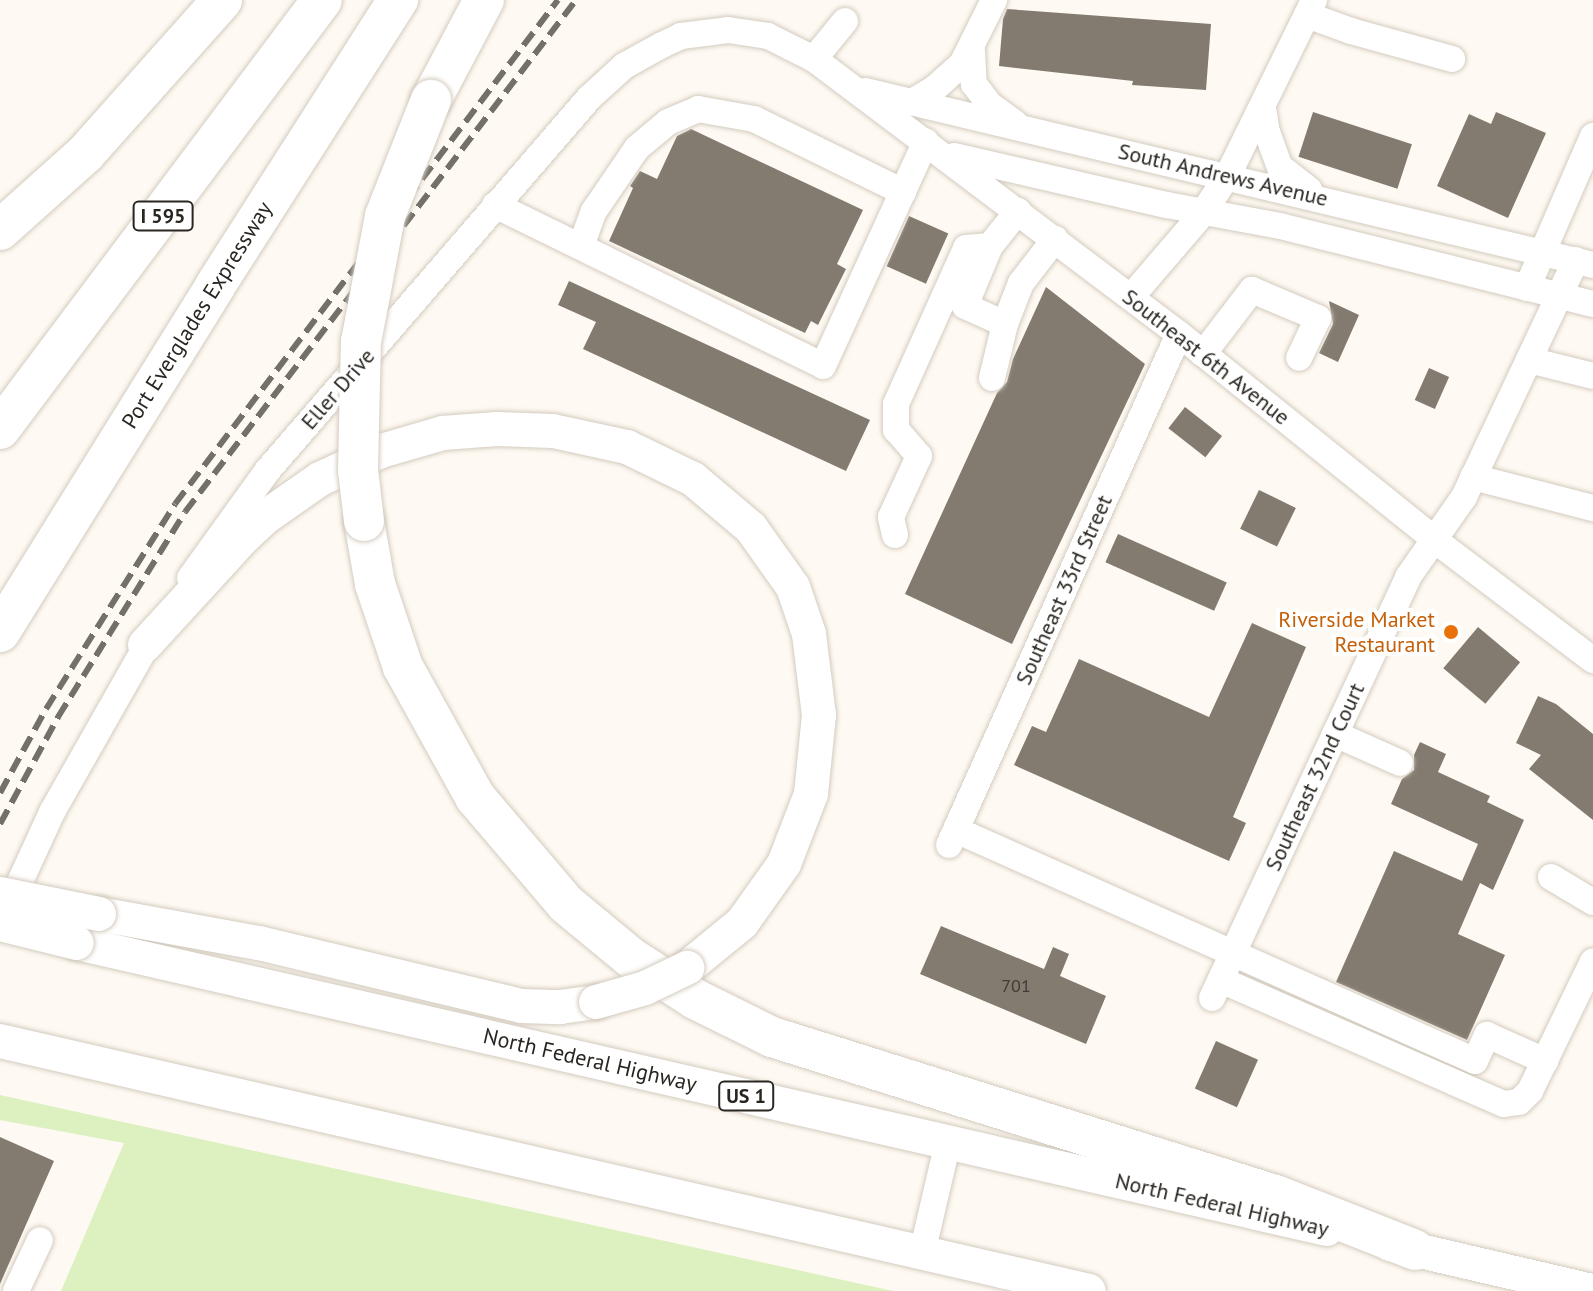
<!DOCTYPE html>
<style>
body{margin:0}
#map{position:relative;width:1593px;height:1291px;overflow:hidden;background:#fef9f2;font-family:"PT Sans",sans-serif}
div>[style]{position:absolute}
.green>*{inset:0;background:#dcf1bf}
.building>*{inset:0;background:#837b70;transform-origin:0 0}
.roads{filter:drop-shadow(0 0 2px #d3cbbf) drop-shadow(0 0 2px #d3cbbf)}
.minor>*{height:26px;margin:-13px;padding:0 13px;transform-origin:13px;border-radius:13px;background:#fff}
.major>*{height:34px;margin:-17px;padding:0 17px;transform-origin:17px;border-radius:17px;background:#fff}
.highway>*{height:40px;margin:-20px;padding:0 20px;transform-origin:20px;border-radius:20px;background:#fff}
.rail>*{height:6px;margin-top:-3px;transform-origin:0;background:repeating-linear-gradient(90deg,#73706a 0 16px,transparent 0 24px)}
.bridges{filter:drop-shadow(0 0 2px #d3cbbf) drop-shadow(0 0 2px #d3cbbf)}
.major-bridge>*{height:34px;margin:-17px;padding:0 17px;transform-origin:17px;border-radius:17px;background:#fff}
.highway-bridge>*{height:40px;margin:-20px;padding:0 20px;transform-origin:20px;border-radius:20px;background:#fff}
.dots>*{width:22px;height:22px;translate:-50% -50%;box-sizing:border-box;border:4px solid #fff;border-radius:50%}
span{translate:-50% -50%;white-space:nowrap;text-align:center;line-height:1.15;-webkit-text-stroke:8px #fff;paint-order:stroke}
.number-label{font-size:18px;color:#403b35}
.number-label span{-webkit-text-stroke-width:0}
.shield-label span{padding:2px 6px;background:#fff;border:2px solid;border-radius:6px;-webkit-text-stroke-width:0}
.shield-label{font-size:20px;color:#292621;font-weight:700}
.street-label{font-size:22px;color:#292621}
.food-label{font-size:22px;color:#c56008}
.right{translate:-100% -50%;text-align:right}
</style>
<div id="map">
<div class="green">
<i style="clip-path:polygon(0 1095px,893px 1291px,61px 1291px,124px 1143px,0 1120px)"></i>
</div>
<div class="building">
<i style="clip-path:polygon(1007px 9px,1211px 24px,1206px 90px,1132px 85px,1133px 81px,999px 66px,1003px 19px)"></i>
<i style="left:1313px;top:112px;width:104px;height:47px;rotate:18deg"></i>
<i style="clip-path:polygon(1496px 112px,1546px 133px,1508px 218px,1437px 186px,1469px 114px,1491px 124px)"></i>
<i style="clip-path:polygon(691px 129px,863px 210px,837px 264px,846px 269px,818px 325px,811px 321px,805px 333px,609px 241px,633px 188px,630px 186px,640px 171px,657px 179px,677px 136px)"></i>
<i style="left:909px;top:216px;width:43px;height:55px;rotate:24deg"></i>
<i style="clip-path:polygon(569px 281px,870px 420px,846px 471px,583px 349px,596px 322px,558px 305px)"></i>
<i style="clip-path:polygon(1046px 287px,1145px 364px,1012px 644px,905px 594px,997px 393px,1007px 382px,1013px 359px)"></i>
<i style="clip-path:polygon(1329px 301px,1359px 315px,1338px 362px,1319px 353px,1333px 324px)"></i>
<i style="left:1429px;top:368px;width:22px;height:35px;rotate:24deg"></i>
<i style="left:1185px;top:407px;width:47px;height:27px;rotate:38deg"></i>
<i style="left:1259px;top:490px;width:41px;height:43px;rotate:26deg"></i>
<i style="left:1118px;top:534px;width:119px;height:31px;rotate:24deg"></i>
<i style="clip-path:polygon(1252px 623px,1306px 647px,1233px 817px,1246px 823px,1229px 861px,1014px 765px,1032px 726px,1046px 732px,1079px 659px,1209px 717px)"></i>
<i style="left:1478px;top:627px;width:55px;height:54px;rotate:40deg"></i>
<i style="clip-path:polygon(1538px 696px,1556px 704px,1593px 734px,1593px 820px,1529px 769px,1541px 755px,1516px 743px)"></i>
<i style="clip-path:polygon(1420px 742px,1446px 754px,1438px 772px,1490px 796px,1487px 802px,1524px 820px,1493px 890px,1480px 883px,1458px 934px,1505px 955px,1467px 1040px,1336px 982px,1394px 851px,1462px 881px,1478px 844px,1391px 804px,1402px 779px,1414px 770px,1414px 755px)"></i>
<i style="clip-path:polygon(941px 926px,1044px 969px,1053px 947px,1069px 954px,1060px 976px,1106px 996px,1086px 1044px,920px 974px)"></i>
<i style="left:1216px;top:1041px;width:46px;height:52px;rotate:24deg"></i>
<i style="clip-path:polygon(0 1137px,54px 1161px,0 1284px)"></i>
</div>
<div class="roads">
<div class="minor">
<i style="left:1307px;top:15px;width:47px;rotate:20deg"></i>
<i style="left:1351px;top:31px;width:105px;rotate:15.5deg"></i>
<i style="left:972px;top:51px;width:33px;rotate:87deg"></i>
<i style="left:974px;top:84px;width:26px;rotate:53deg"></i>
<i style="left:990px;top:105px;width:31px;rotate:36deg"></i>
<i style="left:814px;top:59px;width:49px;rotate:-50.8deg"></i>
<i style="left:865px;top:91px;width:749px;rotate:13.44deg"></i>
<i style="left:912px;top:102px;width:26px;rotate:-31deg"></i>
<i style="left:934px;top:89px;width:38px;rotate:-42deg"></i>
<i style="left:962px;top:64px;width:72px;rotate:-63.4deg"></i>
<i style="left:1263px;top:108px;width:24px;rotate:81deg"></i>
<i style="left:1267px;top:132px;width:37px;rotate:70deg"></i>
<i style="left:1280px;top:167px;width:37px;rotate:38deg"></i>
<i style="left:954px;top:156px;width:219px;rotate:13deg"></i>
<i style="left:1167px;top:205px;width:115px;rotate:10.5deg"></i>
<i style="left:1280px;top:226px;width:323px;rotate:14deg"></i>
<i style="left:495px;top:205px;width:365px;rotate:26.1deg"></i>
<i style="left:823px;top:366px;width:247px;rotate:-65.4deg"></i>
<i style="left:581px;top:246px;width:37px;rotate:-70deg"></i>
<i style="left:594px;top:211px;width:76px;rotate:-55.7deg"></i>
<i style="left:637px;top:148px;width:40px;rotate:-40deg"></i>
<i style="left:668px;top:122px;width:33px;rotate:-23deg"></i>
<i style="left:698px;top:109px;width:57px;rotate:10.1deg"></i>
<i style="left:754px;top:119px;width:166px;rotate:26.1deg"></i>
<i style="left:1527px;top:288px;width:166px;rotate:-66.5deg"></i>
<i style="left:1131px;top:297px;width:111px;rotate:-49.4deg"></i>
<i style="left:1203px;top:213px;width:45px;rotate:-56.7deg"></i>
<i style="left:1228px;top:175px;width:195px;rotate:-63.8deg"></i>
<i style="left:1005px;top:324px;width:44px;rotate:-155.8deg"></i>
<i style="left:965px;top:306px;width:65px;rotate:-67.4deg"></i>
<i style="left:990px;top:246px;width:45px;rotate:-51.3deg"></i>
<i style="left:1203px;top:354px;width:81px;rotate:-52.6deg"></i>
<i style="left:1252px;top:290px;width:72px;rotate:23deg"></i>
<i style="left:1318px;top:318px;width:44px;rotate:115.4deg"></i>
<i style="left:1529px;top:360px;width:66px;rotate:14deg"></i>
<i style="left:992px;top:378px;width:56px;rotate:-76.5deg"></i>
<i style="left:1005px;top:324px;width:44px;rotate:-68.7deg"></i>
<i style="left:1021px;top:283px;width:56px;rotate:-52.3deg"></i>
<i style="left:1473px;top:477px;width:124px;rotate:14.5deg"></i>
<i style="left:895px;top:535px;width:18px;rotate:-103deg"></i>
<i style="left:891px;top:517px;width:67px;rotate:-65.3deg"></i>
<i style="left:919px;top:456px;width:35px;rotate:-131deg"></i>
<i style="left:896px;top:430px;width:26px;rotate:-90deg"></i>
<i style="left:896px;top:404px;width:171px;rotate:-65.8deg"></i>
<i style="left:966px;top:248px;width:24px;rotate:-5deg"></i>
<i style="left:190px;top:578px;width:133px;rotate:-54.2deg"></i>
<i style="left:268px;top:470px;width:491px;rotate:-49.2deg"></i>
<i style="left:589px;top:98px;width:47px;rotate:-42.4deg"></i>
<i style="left:624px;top:66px;width:43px;rotate:-28.9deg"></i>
<i style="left:662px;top:45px;width:21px;rotate:-25deg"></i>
<i style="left:681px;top:36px;width:47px;rotate:-7.3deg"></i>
<i style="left:728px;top:30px;width:40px;rotate:8.5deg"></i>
<i style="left:768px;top:36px;width:51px;rotate:26.6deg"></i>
<i style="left:814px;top:59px;width:457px;rotate:37deg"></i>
<i style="left:1179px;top:334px;width:330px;rotate:38.8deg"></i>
<i style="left:1436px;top:541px;width:197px;rotate:37.2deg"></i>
<i style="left:1335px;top:734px;width:71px;rotate:24deg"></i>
<i style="left:956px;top:830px;width:568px;rotate:23.99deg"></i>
<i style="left:1475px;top:1061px;width:29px;rotate:-65deg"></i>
<i style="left:1487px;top:1035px;width:64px;rotate:24.1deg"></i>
<i style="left:949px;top:845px;width:560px;rotate:-65.77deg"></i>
<i style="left:1551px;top:877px;width:49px;rotate:30.8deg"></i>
<i style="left:7px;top:910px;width:108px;rotate:-65.3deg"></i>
<i style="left:52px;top:812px;width:208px;rotate:-60.4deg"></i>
<i style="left:1221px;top:980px;width:309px;rotate:23.7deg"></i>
<i style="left:1504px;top:1104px;width:15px;rotate:-8deg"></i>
<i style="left:1519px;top:1102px;width:16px;rotate:-45deg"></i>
<i style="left:1530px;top:1091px;width:144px;rotate:-64.1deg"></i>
<i style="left:1212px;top:998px;width:464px;rotate:-65deg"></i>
<i style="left:1408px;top:577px;width:98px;rotate:-55deg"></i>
<i style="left:1464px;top:497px;width:262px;rotate:-64.7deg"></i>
<i style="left:922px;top:1253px;width:114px;rotate:-76.8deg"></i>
<i style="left:16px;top:1291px;width:56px;rotate:-64.8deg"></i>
</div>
<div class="major">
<i style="left:145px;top:645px;width:145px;rotate:-47.5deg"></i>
<i style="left:243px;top:538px;width:33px;rotate:-43deg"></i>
<i style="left:267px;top:516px;width:65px;rotate:-34.9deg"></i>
<i style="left:320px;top:479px;width:67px;rotate:-24.7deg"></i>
<i style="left:381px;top:451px;width:65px;rotate:-16.2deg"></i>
<i style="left:443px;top:433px;width:54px;rotate:-4.2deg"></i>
<i style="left:497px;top:429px;width:56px;rotate:2deg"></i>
<i style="left:553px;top:431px;width:76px;rotate:12.2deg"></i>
<i style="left:627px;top:447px;width:73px;rotate:25.9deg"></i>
<i style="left:693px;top:479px;width:76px;rotate:40.2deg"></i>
<i style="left:751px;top:528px;width:72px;rotate:54.6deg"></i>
<i style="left:793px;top:587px;width:50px;rotate:71.2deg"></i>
<i style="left:809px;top:634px;width:82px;rotate:83deg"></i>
<i style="left:819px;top:715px;width:79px;rotate:95.8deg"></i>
<i style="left:811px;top:794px;width:75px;rotate:111.1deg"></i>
<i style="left:784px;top:864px;width:72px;rotate:125.4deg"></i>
<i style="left:742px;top:923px;width:71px;rotate:140.7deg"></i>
<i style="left:99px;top:914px;width:163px;rotate:10.3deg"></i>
<i style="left:259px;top:943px;width:270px;rotate:13.5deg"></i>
<i style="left:522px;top:1006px;width:38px;rotate:2deg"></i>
<i style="left:560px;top:1007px;width:36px;rotate:-8deg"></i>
<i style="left:77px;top:943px;width:1282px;rotate:12.89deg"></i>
<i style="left:0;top:1041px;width:1117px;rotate:12.93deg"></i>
<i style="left:1390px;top:1244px;width:207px;rotate:13.1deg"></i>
</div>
<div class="highway">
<i style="left:431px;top:100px;width:113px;rotate:-62.1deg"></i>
<i style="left:0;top:230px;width:114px;rotate:-41.8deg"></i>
<i style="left:85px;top:154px;width:206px;rotate:-48.3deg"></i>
<i style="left:0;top:429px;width:536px;rotate:-53.11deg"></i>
<i style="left:364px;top:521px;width:64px;rotate:80.1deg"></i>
<i style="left:375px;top:584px;width:88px;rotate:71.4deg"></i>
<i style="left:403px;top:667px;width:149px;rotate:61deg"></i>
<i style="left:475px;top:797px;width:140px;rotate:49.6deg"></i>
<i style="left:566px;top:904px;width:83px;rotate:39.6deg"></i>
<i style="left:630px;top:957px;width:77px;rotate:32.9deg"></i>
<i style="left:695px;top:999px;width:86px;rotate:26.3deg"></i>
<i style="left:772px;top:1037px;width:530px;rotate:17.44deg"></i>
<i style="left:1278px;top:1196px;width:147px;rotate:21.5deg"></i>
<i style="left:0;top:632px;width:407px;rotate:-58.1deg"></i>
<i style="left:215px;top:286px;width:340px;rotate:-57.4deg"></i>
</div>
</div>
<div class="rail">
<i style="left:0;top:793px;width:96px;rotate:-61.3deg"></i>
<i style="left:46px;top:709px;width:242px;rotate:-57.8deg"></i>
<i style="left:175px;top:504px;width:633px;rotate:-52.77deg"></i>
<i style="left:0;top:824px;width:122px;rotate:-61.5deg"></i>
<i style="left:58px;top:717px;width:241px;rotate:-58.2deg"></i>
<i style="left:185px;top:512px;width:644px;rotate:-52.63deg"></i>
</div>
<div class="bridges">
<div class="major-bridge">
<i style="left:0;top:894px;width:101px;rotate:11.4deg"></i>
<i style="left:0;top:924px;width:79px;rotate:13.9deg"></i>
<i style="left:596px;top:1002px;width:51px;rotate:-15.9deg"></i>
<i style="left:645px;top:988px;width:47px;rotate:-25.5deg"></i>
</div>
<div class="highway-bridge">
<i style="left:364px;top:521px;width:51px;rotate:-96.7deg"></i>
<i style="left:358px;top:470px;width:128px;rotate:-88.7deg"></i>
<i style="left:361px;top:342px;width:128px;rotate:-79.2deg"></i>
<i style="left:385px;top:216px;width:125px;rotate:-68.4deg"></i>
</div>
</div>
<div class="dots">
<i style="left:1451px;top:632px;background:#e8710a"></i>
</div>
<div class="number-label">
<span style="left:1016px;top:986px">701</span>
</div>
<div class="shield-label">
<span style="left:163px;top:216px">I 595</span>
<span style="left:746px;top:1096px">US 1</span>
</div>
<div class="street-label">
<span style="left:1223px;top:175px;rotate:13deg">South Andrews Avenue</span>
<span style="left:197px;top:315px;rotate:-58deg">Port Everglades Expressway</span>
<span style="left:1206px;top:357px;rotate:38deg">Southeast 6th Avenue</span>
<span style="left:338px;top:389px;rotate:-49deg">Eller Drive</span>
<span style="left:1064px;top:590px;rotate:-66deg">Southeast 33rd Street</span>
<span style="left:1315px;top:777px;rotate:-65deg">Southeast 32nd Court</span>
<span style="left:590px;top:1060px;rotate:13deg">North Federal Highway</span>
<span style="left:1222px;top:1205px;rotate:13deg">North Federal Highway</span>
</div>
<div class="food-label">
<span class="right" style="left:1435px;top:632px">Riverside Market<br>Restaurant</span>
</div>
</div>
